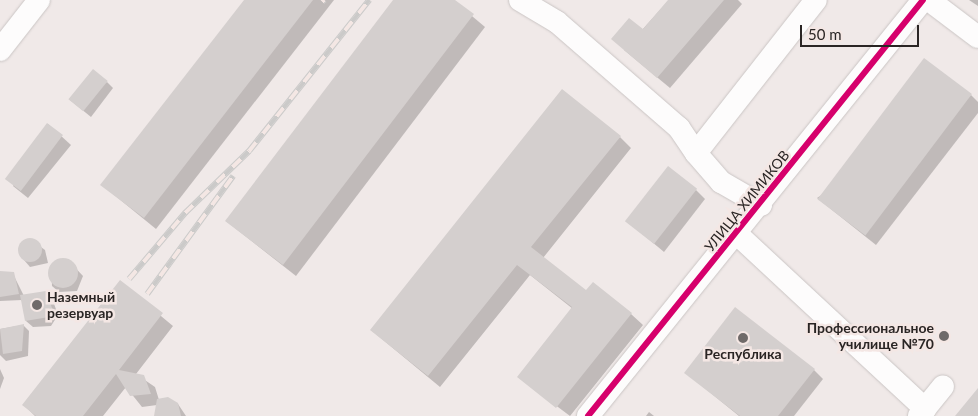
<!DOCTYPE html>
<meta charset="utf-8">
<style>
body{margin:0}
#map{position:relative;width:978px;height:416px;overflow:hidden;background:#f0e9e8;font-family:Lato,sans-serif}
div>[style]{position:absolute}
.shadow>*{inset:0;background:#0003}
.building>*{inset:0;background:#d4cfce;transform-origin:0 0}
.round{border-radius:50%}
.roads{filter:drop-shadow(0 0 1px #cac5c4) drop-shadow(0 0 1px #cac5c4)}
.minor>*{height:22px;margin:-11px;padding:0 11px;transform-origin:11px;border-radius:11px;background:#fdfcfc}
.rail>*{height:5.5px;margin-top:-2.75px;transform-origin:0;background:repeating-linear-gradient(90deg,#f4e7e4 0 11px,#cbcac9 0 22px);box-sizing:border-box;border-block:1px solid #cbcac9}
.cycleway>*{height:6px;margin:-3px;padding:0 3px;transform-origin:3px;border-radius:3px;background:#d6006c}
.dots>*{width:14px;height:14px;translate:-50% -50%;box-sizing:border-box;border:2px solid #f4e7e4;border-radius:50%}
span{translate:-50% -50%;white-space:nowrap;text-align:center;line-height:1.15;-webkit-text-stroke:5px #f4e7e4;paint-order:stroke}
.street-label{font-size:14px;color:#2a2524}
.poi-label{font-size:14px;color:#2a2524;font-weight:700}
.left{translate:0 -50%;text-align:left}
.right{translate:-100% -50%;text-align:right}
.scale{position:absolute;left:800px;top:25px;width:119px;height:22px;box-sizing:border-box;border:2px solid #2a2524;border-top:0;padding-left:6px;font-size:15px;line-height:18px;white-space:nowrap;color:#2a2524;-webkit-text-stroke:4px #f4e7e4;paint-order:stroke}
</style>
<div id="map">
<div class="shadow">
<i style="clip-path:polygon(245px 0,334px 0,156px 229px,102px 185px)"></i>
<i style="clip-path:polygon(395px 0,453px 0,485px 27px,296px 276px,226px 221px)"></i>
<i style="clip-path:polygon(669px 0,738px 0,742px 4px,670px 88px,624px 50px)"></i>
<i style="clip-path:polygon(969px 0,978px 0,978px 6px)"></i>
<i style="clip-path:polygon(107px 82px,113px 88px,91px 117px,70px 100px)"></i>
<i style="clip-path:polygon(971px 95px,978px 102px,978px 113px,876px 245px,817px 198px)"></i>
<i style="clip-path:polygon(48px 124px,71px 145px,28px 198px,13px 186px)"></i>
<i style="clip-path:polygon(620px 137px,631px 148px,543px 258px,586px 292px,631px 314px,643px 325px,570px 416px,518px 377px,573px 309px,530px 275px,440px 387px,371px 330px)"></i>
<i style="clip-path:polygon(696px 190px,705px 199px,664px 252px,627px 221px)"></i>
<i style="clip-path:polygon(30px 239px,45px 250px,48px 263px,30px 267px,24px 260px,20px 246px)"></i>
<i style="clip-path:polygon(68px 260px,83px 276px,77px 291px,59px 292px,52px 286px,51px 264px)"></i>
<i style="clip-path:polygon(13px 274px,24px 296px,46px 292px,52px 298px,58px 315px,51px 326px,33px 327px,26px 321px,22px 300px,0 301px,0 275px)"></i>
<i style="clip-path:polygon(120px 282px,173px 326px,136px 374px,155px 387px,159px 400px,178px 404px,186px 416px,161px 416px,157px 405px,142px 407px,126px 387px,103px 416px,35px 416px,24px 405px)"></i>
<i style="clip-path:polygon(23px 325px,29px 331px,28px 356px,6px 361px,0 355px,0 329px)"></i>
<i style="clip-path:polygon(0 369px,4px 378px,0 389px)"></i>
<i style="clip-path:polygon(814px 370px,823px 379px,794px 416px,739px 416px,686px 373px)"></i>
<i style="clip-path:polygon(649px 412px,654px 416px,646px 416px)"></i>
</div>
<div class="building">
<i style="clip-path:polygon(244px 0,313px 0,144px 218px,100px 185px)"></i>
<i style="clip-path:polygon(393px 0,455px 0,474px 14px,283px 265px,225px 221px)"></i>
<i style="clip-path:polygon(668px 0,724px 0,657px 78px,611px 39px,629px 18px,643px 29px)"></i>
<i style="left:924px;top:58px;width:60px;height:177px;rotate:37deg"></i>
<i style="left:93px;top:69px;width:19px;height:39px;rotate:39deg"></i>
<i style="clip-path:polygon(562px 89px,621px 136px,531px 247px,586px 290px,593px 282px,632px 313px,556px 408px,517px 377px,572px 307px,517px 265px,428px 376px,370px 330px)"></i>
<i style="left:47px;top:123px;width:20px;height:70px;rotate:37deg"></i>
<i style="left:668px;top:166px;width:37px;height:70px;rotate:38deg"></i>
<i class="round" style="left:18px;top:238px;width:24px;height:24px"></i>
<i class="round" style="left:48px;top:258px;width:30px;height:30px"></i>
<i style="clip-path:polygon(0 271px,14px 272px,19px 294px,0 297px)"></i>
<i style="clip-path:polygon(120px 280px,163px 313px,119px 370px,144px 375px,151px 394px,130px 396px,116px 374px,83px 416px,36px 416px,22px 405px)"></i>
<i style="clip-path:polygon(46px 291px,52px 308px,49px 317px,25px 321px,20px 295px)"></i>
<i style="clip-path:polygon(735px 307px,815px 369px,778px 416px,740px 416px,684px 373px)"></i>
<i style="clip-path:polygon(24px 324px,22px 351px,3px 354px,0 329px)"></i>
<i style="clip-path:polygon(978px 388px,978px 416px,955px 416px)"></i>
<i style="clip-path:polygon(168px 397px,178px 403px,181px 416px,154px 416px,157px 399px)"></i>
</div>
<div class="roads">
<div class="minor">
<i style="left:520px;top:0;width:43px;rotate:30.7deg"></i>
<i style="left:557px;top:22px;width:162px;rotate:41deg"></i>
<i style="left:679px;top:128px;width:30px;rotate:56deg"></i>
<i style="left:929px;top:0;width:61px;rotate:37.1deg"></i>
<i style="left:0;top:50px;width:63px;rotate:-52deg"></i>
<i style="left:761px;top:205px;width:46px;rotate:-150.1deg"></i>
<i style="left:721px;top:182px;width:38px;rotate:-131deg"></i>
<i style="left:696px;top:153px;width:194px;rotate:-51.9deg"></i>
<i style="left:737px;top:234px;width:257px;rotate:42.9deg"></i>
<i style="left:588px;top:416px;width:534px;rotate:-51.16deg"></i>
<i style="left:919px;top:416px;width:38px;rotate:-51deg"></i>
</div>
</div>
<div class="rail">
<i style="left:322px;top:2px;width:3px;rotate:-45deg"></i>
<i style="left:129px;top:279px;width:87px;rotate:-49.7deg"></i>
<i style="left:185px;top:213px;width:89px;rotate:-44.1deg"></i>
<i style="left:249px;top:151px;width:193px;rotate:-51.5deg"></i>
<i style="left:147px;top:294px;width:146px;rotate:-53.9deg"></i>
</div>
<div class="cycleway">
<i style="left:588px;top:416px;width:534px;rotate:-51.16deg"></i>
</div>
<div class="dots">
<i style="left:37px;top:305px;background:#6f6a69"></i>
<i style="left:944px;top:336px;background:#6f6a69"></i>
<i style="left:743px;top:338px;background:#6f6a69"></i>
</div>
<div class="street-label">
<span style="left:747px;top:201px;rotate:-51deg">УЛИЦА ХИМИКОВ</span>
</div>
<div class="poi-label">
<span class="left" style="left:47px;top:305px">Наземный<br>резервуар</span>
<span class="right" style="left:934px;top:336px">Профессиональное<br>училище №70</span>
<span style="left:743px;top:354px">Республика</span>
</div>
<div class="scale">50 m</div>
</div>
